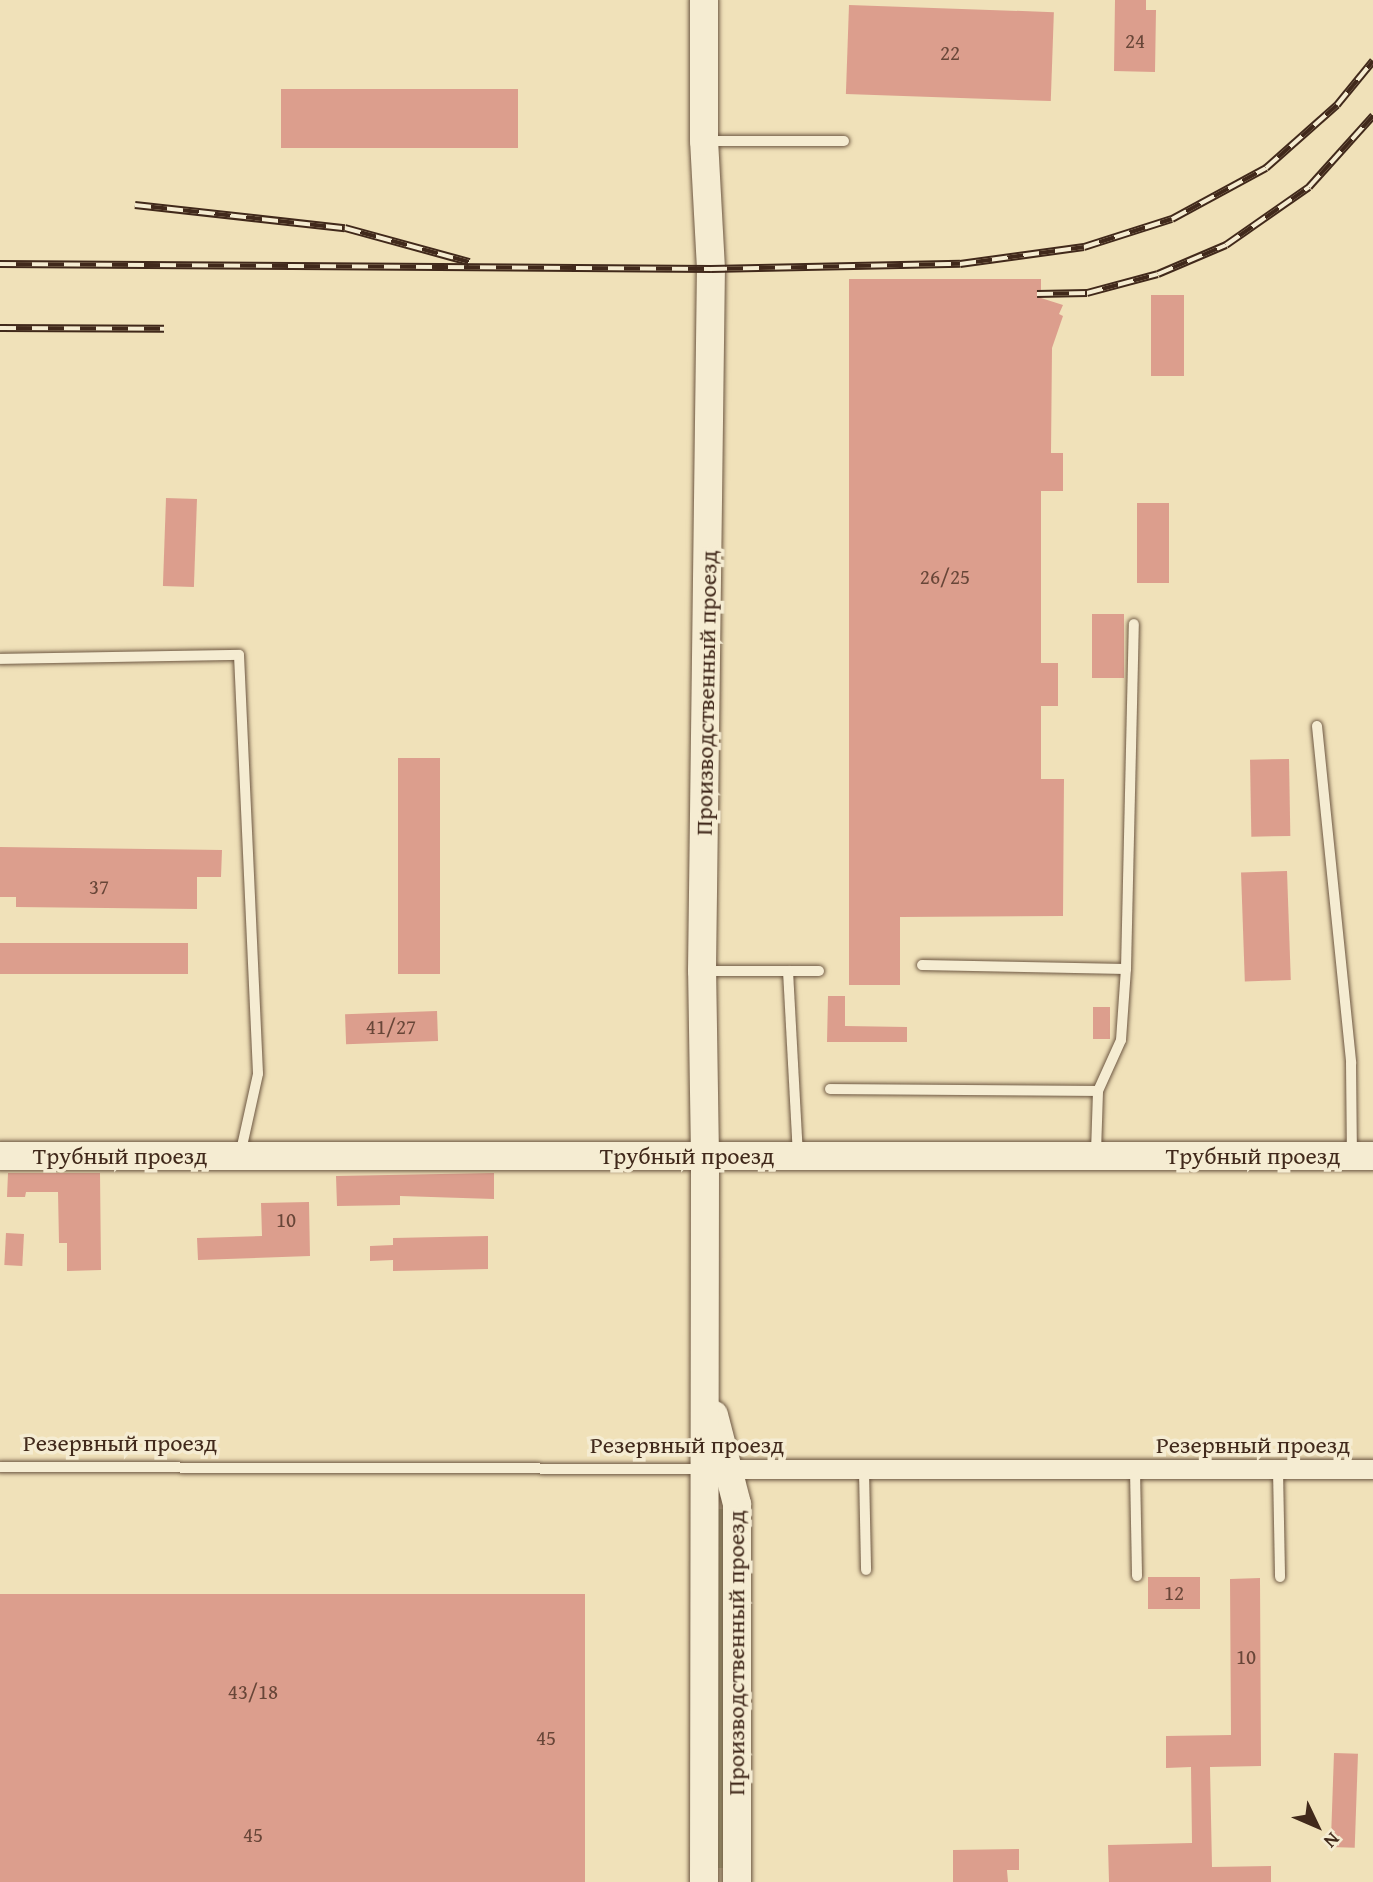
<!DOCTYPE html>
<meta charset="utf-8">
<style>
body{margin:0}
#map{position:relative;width:1373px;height:1882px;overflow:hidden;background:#f0e1b9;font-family:"Gentium Book Plus",serif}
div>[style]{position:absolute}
.green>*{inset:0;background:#bcc28d;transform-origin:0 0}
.building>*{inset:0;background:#dc9e8d;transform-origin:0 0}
.roads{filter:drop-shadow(0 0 2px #6d5742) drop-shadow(0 0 2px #6d5742)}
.lane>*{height:10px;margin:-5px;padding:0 5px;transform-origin:5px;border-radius:5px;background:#f5ecd2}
.street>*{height:19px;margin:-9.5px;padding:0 9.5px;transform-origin:9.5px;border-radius:9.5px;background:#f5ecd2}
.secondary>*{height:28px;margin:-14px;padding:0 14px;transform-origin:14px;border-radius:14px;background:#f5ecd2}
.rail>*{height:8px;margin-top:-4px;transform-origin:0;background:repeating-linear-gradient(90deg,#f5ecd2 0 16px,#41291b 0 32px);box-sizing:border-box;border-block:2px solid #41291b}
span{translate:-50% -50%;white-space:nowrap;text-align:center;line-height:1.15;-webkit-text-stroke:7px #f5ecd2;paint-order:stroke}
.number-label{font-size:21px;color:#684638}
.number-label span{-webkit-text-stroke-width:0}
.street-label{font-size:24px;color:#41291b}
.north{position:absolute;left:1282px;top:1791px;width:70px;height:70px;-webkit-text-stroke:5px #f5ecd2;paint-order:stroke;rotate:134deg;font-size:19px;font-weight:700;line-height:28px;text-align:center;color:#41291b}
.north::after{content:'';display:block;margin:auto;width:24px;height:32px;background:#41291b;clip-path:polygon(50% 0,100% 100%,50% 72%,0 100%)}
</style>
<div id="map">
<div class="green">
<i style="left:714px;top:1509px;width:12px;height:359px"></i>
</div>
<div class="building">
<i style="clip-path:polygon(1115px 0,1146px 0,1146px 10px,1156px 10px,1155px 72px,1114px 71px)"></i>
<i style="left:849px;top:5px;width:205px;height:89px;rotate:2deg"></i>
<i style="left:518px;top:89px;width:59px;height:237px;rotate:90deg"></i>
<i style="clip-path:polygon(849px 279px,1041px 279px,1041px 298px,1063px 305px,1059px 314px,1063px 316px,1052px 348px,1051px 453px,1063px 453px,1063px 491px,1041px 491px,1041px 663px,1058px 663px,1058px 706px,1041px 706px,1041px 779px,1064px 779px,1063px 916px,900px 917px,900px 985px,849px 985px)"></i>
<i style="left:1151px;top:295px;width:33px;height:81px"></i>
<i style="left:166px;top:498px;width:31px;height:88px;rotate:2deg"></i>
<i style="left:1137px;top:503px;width:32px;height:80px"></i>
<i style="left:1092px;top:614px;width:32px;height:64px"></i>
<i style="left:398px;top:758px;width:42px;height:216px"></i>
<i style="left:1289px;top:759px;width:77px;height:39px;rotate:89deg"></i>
<i style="clip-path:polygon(0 847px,222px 850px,221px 877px,197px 877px,197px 909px,16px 907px,16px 897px,0 897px)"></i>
<i style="left:1287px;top:871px;width:109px;height:46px;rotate:88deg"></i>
<i style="left:0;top:943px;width:188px;height:31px"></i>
<i style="clip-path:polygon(828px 996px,845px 996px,845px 1026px,907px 1027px,907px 1042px,827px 1042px)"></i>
<i style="left:1093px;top:1007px;width:17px;height:32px"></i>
<i style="left:437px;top:1011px;width:30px;height:92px;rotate:88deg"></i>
<i style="clip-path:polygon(8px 1173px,100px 1173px,101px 1270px,67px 1271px,67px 1243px,59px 1243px,58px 1192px,26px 1192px,25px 1197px,7px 1197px)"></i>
<i style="clip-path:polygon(494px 1173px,494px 1199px,400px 1196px,400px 1205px,337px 1206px,336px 1176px)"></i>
<i style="clip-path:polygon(309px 1202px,310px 1256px,198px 1260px,197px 1238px,262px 1236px,261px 1203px)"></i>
<i style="left:6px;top:1233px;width:18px;height:32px;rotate:3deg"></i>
<i style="clip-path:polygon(488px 1236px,488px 1269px,393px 1271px,393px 1260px,370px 1261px,370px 1246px,393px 1245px,393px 1238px)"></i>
<i style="left:1148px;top:1577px;width:52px;height:32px"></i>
<i style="clip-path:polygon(1260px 1578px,1261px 1766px,1210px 1767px,1212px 1867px,1271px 1866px,1271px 1882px,1109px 1882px,1108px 1845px,1192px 1843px,1191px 1767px,1166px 1768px,1166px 1736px,1231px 1735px,1230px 1579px)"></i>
<i style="left:585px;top:1594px;width:288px;height:585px;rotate:90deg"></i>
<i style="left:1334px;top:1753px;width:24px;height:94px;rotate:2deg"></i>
<i style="clip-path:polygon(1019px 1849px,1019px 1870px,1007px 1870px,1008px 1882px,953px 1882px,953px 1850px)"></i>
</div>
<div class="roads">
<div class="lane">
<i style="left:708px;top:141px;width:136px"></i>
<i style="left:0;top:659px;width:239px;rotate:-1deg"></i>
<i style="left:239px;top:655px;width:419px;rotate:87.4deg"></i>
<i style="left:258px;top:1074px;width:83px;rotate:102.5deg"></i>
<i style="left:1317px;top:726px;width:339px;rotate:84.2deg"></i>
<i style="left:1351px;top:1063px;width:89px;rotate:89.4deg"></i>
<i style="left:922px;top:965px;width:204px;rotate:1.1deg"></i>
<i style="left:703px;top:971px;width:116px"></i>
<i style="left:788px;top:971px;width:184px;rotate:86.9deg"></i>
<i style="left:830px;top:1089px;width:268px;rotate:0.4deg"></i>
<i style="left:1096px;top:1152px;width:61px;rotate:-88.1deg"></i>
<i style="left:1098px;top:1091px;width:56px;rotate:-65.7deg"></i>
<i style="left:1121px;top:1040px;width:71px;rotate:-86deg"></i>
<i style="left:1126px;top:969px;width:345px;rotate:-88.7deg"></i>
<i style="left:0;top:1467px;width:703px;rotate:0.16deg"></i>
<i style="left:1135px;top:1470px;width:106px;rotate:88.9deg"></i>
<i style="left:1278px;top:1470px;width:107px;rotate:88.9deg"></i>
<i style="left:864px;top:1471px;width:99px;rotate:88.8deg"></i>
</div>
<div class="street">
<i style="left:718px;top:1469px;width:655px"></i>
</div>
<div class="secondary">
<i style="left:0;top:1156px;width:1373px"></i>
<i style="left:714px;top:1415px;width:92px;rotate:75.5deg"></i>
<i style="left:737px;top:1504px;width:378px;rotate:90deg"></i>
<i style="left:704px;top:1882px;width:726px;rotate:-89.92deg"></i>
<i style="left:705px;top:1156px;width:185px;rotate:-90.9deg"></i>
<i style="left:702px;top:971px;width:702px;rotate:-89.27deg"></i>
<i style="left:711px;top:269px;width:128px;rotate:-93.1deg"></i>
<i style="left:704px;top:141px;width:141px;rotate:-90deg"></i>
</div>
</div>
<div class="rail">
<i style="left:135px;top:205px;width:211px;rotate:6.3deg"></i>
<i style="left:345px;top:228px;width:129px;rotate:15.3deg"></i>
<i style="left:0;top:264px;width:711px;rotate:0.4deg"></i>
<i style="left:711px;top:269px;width:249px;rotate:-1.2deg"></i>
<i style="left:960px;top:264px;width:125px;rotate:-7.8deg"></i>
<i style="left:1084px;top:247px;width:92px;rotate:-17.7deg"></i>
<i style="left:1172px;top:219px;width:107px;rotate:-28.5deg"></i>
<i style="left:1266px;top:168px;width:95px;rotate:-41.6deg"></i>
<i style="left:1337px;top:105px;width:57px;rotate:-50.7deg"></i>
<i style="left:1037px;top:294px;width:50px;rotate:-1.1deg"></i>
<i style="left:1087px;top:293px;width:73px;rotate:-15deg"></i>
<i style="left:1158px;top:274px;width:74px;rotate:-23.1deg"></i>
<i style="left:1226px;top:245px;width:101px;rotate:-34.9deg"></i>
<i style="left:1309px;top:187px;width:96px;rotate:-48deg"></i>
<i style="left:0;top:328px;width:164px;rotate:0.3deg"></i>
</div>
<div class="number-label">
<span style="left:1135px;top:41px">24</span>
<span style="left:950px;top:53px">22</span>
<span style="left:945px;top:577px">26/25</span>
<span style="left:99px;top:887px">37</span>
<span style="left:391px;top:1027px">41/27</span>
<span style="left:286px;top:1220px">10</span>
<span style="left:1174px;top:1593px">12</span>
<span style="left:1246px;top:1657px">10</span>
<span style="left:253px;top:1692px">43/18</span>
<span style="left:546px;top:1738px">45</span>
<span style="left:253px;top:1835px">45</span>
</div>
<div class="street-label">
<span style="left:706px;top:693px;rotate:-89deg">Производственный проезд</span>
<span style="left:120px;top:1156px">Трубный проезд</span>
<span style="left:687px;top:1156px">Трубный проезд</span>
<span style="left:1253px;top:1156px">Трубный проезд</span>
<span style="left:120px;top:1443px">Резервный проезд</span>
<span style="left:687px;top:1445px">Резервный проезд</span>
<span style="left:1253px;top:1445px">Резервный проезд</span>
<span style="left:736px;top:1653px;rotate:-90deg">Производственный проезд</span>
</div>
<div class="north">N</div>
</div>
